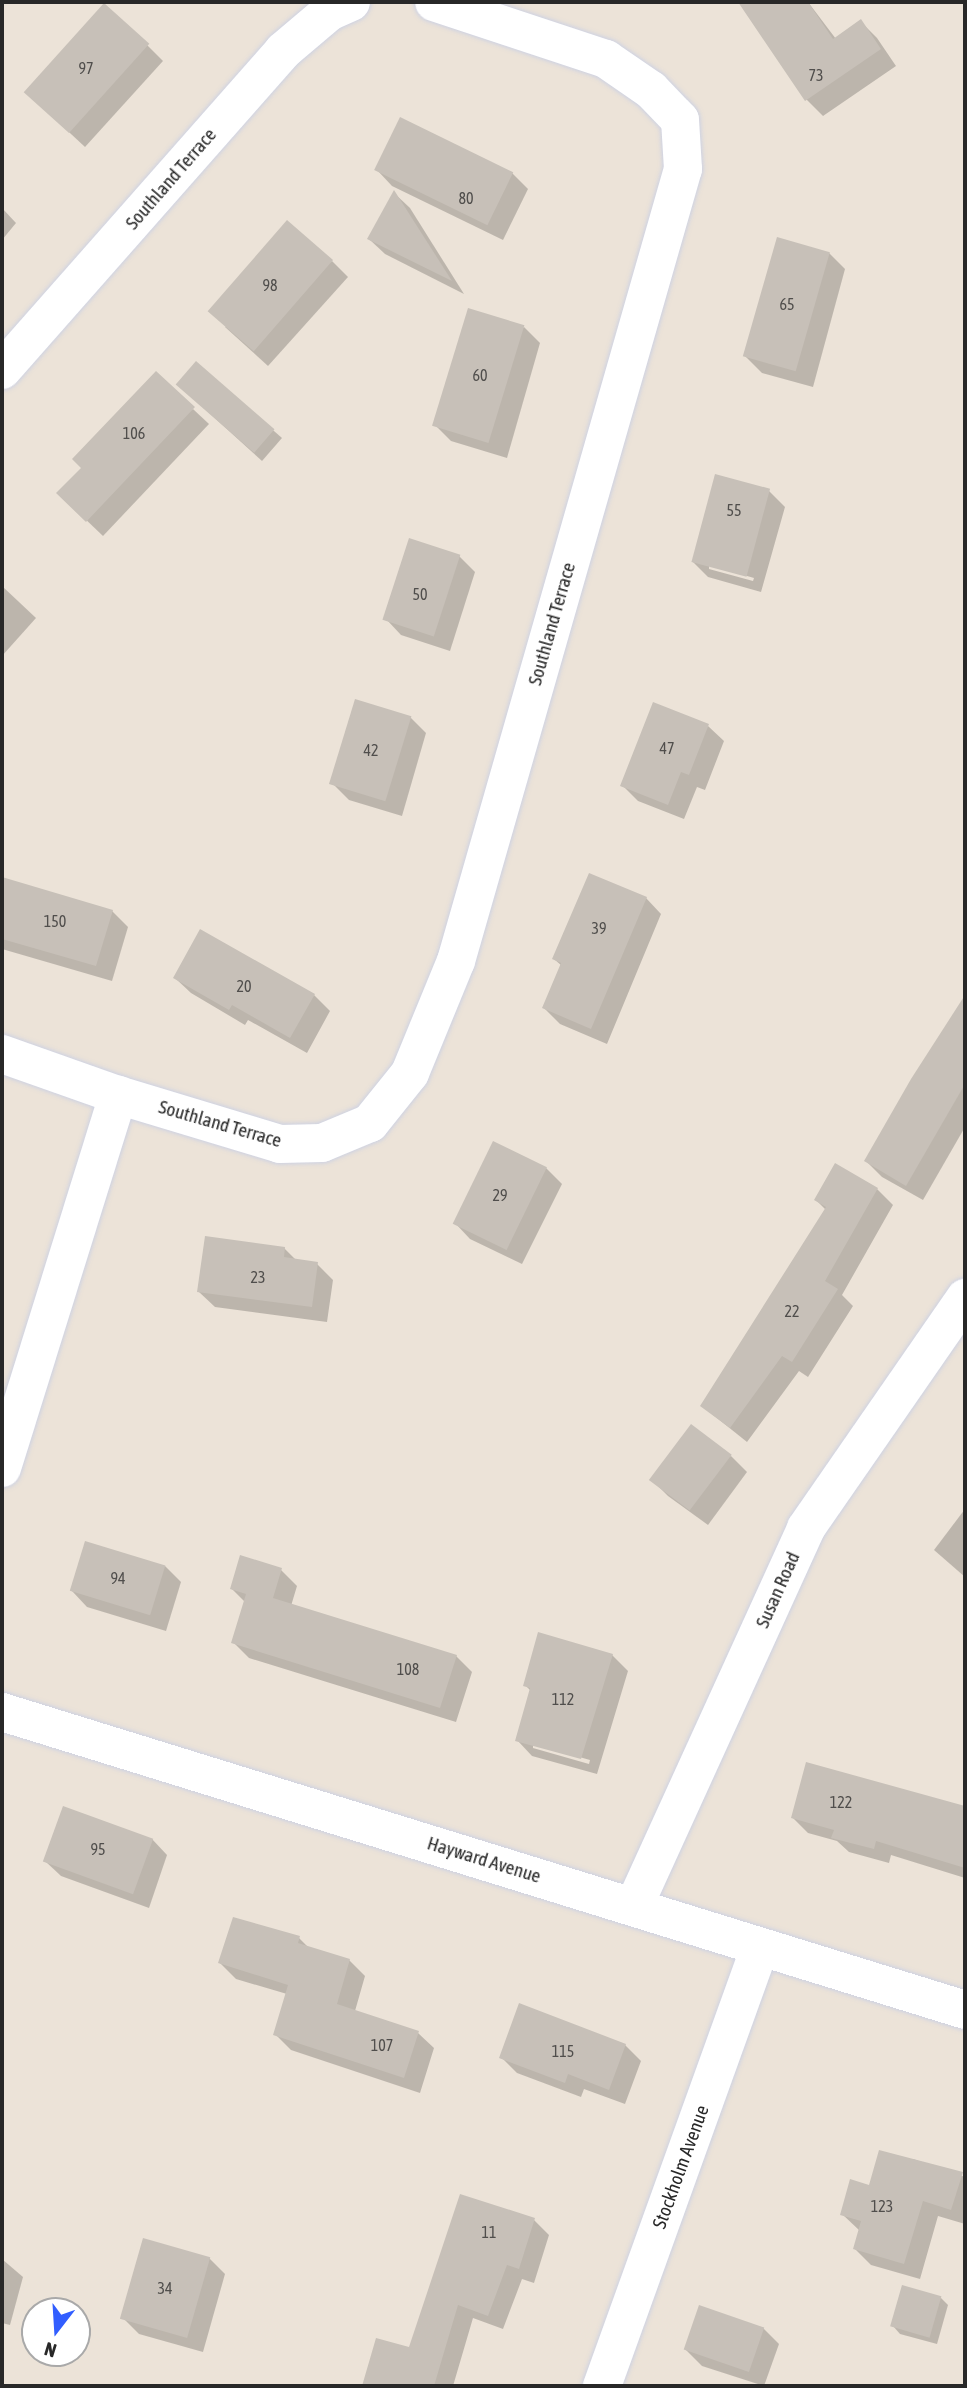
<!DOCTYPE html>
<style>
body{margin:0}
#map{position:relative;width:967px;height:2388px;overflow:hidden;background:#ece3d8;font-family:"Asap Condensed",sans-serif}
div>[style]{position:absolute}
.shadow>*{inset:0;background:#0003}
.building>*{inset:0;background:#c7c0b8;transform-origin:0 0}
.roads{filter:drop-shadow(0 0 2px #ced2e2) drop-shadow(0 0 2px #ced2e2)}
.minor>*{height:38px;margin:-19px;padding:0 19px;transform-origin:19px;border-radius:19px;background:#fff}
.secondary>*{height:38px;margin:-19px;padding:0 19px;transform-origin:19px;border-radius:19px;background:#fff}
span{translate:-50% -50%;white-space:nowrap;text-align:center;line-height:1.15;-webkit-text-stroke:5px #fff;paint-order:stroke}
.number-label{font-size:16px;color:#504e4c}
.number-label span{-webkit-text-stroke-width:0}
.street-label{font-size:19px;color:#282828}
.frame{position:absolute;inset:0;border:4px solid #282828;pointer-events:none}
.north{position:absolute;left:21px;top:2297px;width:70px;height:70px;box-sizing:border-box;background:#fff;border:2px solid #a9a9a9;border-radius:50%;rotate:197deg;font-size:19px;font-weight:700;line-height:28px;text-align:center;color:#282828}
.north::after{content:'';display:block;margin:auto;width:24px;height:32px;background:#325eff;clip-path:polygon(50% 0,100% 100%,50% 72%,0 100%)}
</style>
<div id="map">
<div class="shadow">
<i style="clip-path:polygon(740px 2px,808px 2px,836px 39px,861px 22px,877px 38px,896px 66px,823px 116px,807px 100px)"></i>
<i style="clip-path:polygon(147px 45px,163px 61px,85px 147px,42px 107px)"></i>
<i style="clip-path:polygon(377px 170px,512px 173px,528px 189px,503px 240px,392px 186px)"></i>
<i style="clip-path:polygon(394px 193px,410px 208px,464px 294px,385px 254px,369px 239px)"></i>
<i style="clip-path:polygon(2px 208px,16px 223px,2px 240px)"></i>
<i style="clip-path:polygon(829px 253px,845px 269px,813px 387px,762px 373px,746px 357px)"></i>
<i style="clip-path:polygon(332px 261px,348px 277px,268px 366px,225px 327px)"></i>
<i style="clip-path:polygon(524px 327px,540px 343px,507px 458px,451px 441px,435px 425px)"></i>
<i style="clip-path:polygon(197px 364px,282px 438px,262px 461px,186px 392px)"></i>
<i style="clip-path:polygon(193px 409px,209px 424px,103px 536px,58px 493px,83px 468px)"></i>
<i style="clip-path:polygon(evenodd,769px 491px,785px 507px,761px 592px,708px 577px,692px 561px,769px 491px,709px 565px,754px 578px,753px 581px,709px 569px,709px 565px)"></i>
<i style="clip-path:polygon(459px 556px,475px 572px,450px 651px,401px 635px,386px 619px)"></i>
<i style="clip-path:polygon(2px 586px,36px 618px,2px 656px)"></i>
<i style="clip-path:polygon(410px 717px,426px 733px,402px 816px,349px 800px,333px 784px)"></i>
<i style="clip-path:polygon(708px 726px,724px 741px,705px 790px,697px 787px,684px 819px,638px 801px,622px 785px)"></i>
<i style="clip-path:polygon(2px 879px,112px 911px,128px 927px,112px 981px,2px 949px)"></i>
<i style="clip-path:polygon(646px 898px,661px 914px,607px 1044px,560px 1024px,544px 1008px,562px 966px,554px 959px)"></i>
<i style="clip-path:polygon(201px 931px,314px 995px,330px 1011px,307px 1053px,248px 1020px,245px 1025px,191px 993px,175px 978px)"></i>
<i style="clip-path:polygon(965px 998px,965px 1127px,923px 1200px,882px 1177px,866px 1161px,912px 1080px)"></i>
<i style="clip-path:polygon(546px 1168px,562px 1184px,522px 1264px,470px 1239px,455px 1223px)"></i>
<i style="clip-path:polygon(877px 1189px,893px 1205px,842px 1295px,853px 1306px,808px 1377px,799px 1371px,747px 1442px,702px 1406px,826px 1210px,816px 1200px)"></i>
<i style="clip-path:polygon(284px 1248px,297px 1261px,317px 1264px,333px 1280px,327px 1322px,215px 1307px,199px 1292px)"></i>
<i style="clip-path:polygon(731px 1456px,747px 1472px,708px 1525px,668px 1496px,652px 1480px)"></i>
<i style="clip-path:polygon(965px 1509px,965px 1577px,934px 1550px)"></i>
<i style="clip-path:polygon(241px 1558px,281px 1570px,297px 1586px,291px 1606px,456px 1656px,472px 1672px,456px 1722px,249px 1658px,233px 1642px,245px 1602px,232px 1589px)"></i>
<i style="clip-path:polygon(165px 1566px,181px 1582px,166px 1631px,87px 1607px,72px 1591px)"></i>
<i style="clip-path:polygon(evenodd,612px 1655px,628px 1671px,597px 1774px,532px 1756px,517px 1740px,531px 1691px,525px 1685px,612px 1655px,533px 1744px,590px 1760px,589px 1764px,533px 1748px,533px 1744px)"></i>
<i style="clip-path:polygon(807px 1764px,965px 1807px,965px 1878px,891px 1855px,889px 1863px,849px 1852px,837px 1841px,808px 1833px,793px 1818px)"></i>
<i style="clip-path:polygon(152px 1839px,167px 1855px,149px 1908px,61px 1876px,45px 1861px)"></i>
<i style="clip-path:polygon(299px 1938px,309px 1948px,349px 1960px,365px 1976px,355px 2011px,418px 2033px,434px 2048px,420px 2093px,291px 2050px,275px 2034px,287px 1994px,236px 1979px,220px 1963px)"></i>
<i style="clip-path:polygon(625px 2045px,641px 2061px,625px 2104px,584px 2089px,581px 2097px,517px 2073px,501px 2057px)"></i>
<i style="clip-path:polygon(913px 2159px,965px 2177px,965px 2224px,938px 2216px,920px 2279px,871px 2265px,855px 2249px,860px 2231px,842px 2214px,870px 2187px)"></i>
<i style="clip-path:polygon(534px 2220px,549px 2235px,534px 2283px,522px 2279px,503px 2329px,473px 2318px,453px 2386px,364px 2386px,377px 2340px,411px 2349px)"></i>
<i style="clip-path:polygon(209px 2258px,225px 2274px,203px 2352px,139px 2334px,123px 2318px)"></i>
<i style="clip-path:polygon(2px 2259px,23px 2277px,10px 2325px,2px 2323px)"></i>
<i style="clip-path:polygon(940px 2297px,948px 2305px,937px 2344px,900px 2334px,893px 2326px)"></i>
<i style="clip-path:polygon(763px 2328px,779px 2344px,764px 2386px,702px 2366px,686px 2350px)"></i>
</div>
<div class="building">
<i style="clip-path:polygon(738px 2px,808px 2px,833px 39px,861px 19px,881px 49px,805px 101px)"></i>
<i style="left:104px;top:3px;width:61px;height:120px;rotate:42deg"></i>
<i style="left:400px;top:117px;width:126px;height:59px;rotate:26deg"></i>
<i style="clip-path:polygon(394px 190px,452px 281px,367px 239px)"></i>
<i style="left:287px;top:220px;width:61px;height:121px;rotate:41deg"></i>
<i style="left:777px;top:237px;width:55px;height:124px;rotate:16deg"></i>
<i style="left:468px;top:308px;width:59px;height:123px;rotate:17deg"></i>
<i style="left:196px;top:361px;width:104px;height:31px;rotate:41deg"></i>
<i style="clip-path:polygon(156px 371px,195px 407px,86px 522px,56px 493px,81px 468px,72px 459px)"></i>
<i style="left:715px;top:474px;width:57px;height:91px;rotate:15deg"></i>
<i style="left:409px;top:538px;width:54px;height:86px;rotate:18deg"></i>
<i style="left:355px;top:699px;width:59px;height:89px;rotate:17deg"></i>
<i style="clip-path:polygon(653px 702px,709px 724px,689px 775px,681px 772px,668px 805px,620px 786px)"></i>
<i style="clip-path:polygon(589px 873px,647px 897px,591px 1029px,542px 1008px,561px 963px,552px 959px)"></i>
<i style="clip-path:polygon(2px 877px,113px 910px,96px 966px,2px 939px)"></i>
<i style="clip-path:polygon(200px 929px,315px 994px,290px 1038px,232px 1005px,229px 1010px,173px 978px)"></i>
<i style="clip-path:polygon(965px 995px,965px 1084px,906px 1186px,864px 1161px,911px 1079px)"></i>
<i style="left:493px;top:1141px;width:60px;height:92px;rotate:26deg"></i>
<i style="clip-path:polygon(835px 1163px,878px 1188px,825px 1281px,838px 1289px,792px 1362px,782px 1356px,730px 1428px,700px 1406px,826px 1207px,814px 1200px)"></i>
<i style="clip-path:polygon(205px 1236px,285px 1247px,284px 1257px,318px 1262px,312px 1307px,197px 1292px)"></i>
<i style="left:691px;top:1424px;width:51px;height:70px;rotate:37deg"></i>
<i style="left:85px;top:1541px;width:84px;height:52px;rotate:17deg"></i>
<i style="clip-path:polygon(240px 1555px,282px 1568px,273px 1598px,457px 1655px,440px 1708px,231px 1643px,246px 1594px,230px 1589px)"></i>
<i style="clip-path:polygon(538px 1632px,613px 1654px,581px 1759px,515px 1741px,530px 1688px,523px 1686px)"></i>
<i style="clip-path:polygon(806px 1762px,965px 1806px,965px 1868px,876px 1841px,874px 1849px,831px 1838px,834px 1830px,791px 1818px)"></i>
<i style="left:63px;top:1806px;width:96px;height:59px;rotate:20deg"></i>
<i style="clip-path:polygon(233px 1917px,300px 1936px,298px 1943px,350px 1959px,337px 2004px,419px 2031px,404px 2078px,273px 2035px,288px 1985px,218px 1963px)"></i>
<i style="clip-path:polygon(519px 2003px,626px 2044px,609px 2090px,568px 2074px,565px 2083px,499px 2058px)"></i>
<i style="clip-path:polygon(879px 2150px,963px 2172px,951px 2210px,923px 2201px,904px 2264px,853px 2249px,861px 2221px,840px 2215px,850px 2179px,869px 2185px)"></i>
<i style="clip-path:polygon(460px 2194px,535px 2218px,519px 2269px,507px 2265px,488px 2316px,458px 2305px,434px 2386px,362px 2386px,376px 2338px,409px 2347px)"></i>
<i style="left:143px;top:2238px;width:70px;height:84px;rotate:16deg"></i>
<i style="left:902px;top:2285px;width:41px;height:43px;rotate:16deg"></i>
<i style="left:699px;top:2305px;width:69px;height:47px;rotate:19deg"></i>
</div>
<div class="roads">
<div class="minor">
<i style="left:2px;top:370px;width:425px;rotate:-48.6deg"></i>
<i style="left:283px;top:51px;width:60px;rotate:-40.3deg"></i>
<i style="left:329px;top:12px;width:24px;rotate:-24deg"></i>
<i style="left:2px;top:1054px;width:123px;rotate:19.5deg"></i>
<i style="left:118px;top:1095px;width:169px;rotate:16.8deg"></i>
<i style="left:280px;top:1144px;width:42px;rotate:-1.4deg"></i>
<i style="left:322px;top:1143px;width:52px;rotate:-22.6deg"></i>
<i style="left:370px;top:1123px;width:64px;rotate:-51.3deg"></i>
<i style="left:410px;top:1073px;width:121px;rotate:-67.7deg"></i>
<i style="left:456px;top:961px;width:824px;rotate:-74.01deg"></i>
<i style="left:683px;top:169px;width:49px;rotate:-93.5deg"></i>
<i style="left:680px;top:120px;width:42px;rotate:-134deg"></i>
<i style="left:651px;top:90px;width:55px;rotate:-145.4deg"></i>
<i style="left:606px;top:59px;width:181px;rotate:-161.7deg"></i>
<i style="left:2px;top:1468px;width:391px;rotate:-72.7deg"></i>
<i style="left:634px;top:1906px;width:415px;rotate:-65.5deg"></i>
<i style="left:806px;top:1528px;width:280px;rotate:-55.3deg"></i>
<i style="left:602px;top:2386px;width:466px;rotate:-70.2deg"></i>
</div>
<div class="secondary">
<i style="left:2px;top:1712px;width:1008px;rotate:17.19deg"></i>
</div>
</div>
<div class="number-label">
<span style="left:86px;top:68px">97</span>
<span style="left:816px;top:75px">73</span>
<span style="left:466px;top:198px">80</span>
<span style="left:270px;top:285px">98</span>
<span style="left:787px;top:304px">65</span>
<span style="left:480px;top:375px">60</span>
<span style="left:134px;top:433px">106</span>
<span style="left:734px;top:510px">55</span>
<span style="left:420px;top:594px">50</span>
<span style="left:667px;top:748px">47</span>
<span style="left:371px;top:750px">42</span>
<span style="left:55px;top:921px">150</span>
<span style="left:599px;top:928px">39</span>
<span style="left:244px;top:986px">20</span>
<span style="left:500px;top:1195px">29</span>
<span style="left:258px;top:1277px">23</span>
<span style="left:792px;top:1311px">22</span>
<span style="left:118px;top:1578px">94</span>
<span style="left:408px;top:1669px">108</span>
<span style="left:563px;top:1699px">112</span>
<span style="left:841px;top:1802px">122</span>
<span style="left:98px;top:1849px">95</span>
<span style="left:382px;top:2045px">107</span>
<span style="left:563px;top:2051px">115</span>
<span style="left:882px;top:2206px">123</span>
<span style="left:489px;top:2232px">11</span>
<span style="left:165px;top:2288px">34</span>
</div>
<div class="street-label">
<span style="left:171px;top:179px;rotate:-49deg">Southland Terrace</span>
<span style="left:552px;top:624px;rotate:-74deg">Southland Terrace</span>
<span style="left:220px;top:1124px;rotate:16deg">Southland Terrace</span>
<span style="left:778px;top:1590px;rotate:-66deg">Susan Road</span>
<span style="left:484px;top:1860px;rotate:17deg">Hayward Avenue</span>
<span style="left:681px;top:2167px;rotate:-70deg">Stockholm Avenue</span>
</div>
<div class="frame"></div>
<div class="north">N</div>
</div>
